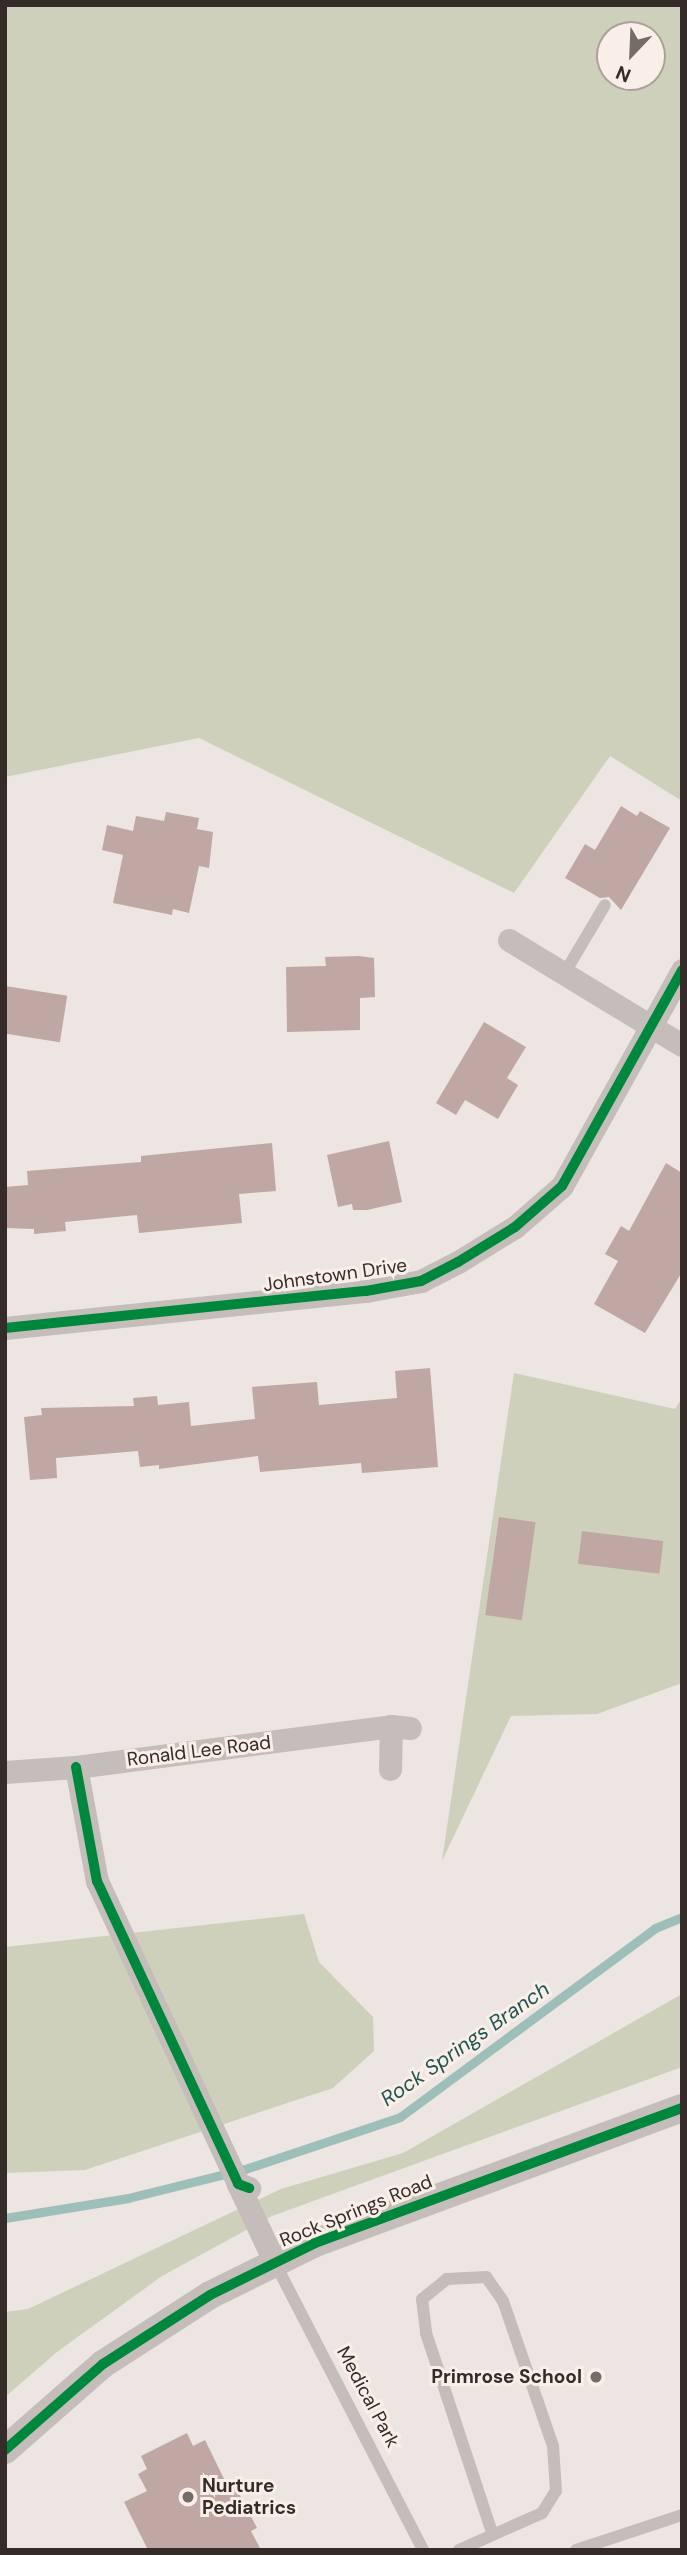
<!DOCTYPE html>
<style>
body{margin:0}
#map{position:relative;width:687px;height:2555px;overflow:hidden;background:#ece5e1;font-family:"DM Sans",sans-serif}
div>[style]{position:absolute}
.green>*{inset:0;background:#cfd0bb}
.stream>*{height:9px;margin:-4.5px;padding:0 4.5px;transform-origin:4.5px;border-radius:4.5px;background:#9ebeba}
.building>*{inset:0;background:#bfa7a3;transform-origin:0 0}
.service>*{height:12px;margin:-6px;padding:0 6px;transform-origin:6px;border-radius:6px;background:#c5bdb9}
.minor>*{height:23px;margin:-11.5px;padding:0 11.5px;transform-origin:11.5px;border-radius:11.5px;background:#c5bdb9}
.tertiary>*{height:28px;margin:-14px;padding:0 14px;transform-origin:14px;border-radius:14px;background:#c5bdb9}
.cycleway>*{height:10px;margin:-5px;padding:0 5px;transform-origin:5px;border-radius:5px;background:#00873e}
.dots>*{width:19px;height:19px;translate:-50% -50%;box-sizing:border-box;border:4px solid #f9efe8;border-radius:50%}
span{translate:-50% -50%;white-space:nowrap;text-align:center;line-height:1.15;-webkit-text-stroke:6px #f9efe8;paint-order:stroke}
.street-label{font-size:19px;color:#352b28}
.poi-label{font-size:19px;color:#352b28;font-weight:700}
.right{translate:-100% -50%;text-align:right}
.left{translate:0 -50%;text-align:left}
.water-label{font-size:21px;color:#1f5552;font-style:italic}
.frame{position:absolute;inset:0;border:7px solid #352b28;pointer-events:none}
.north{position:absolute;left:596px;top:21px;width:70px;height:70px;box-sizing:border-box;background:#f9efe8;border:2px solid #aba19b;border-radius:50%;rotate:203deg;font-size:19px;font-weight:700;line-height:28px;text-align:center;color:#352b28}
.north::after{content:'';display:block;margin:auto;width:24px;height:32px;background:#756c69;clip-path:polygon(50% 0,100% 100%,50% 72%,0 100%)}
</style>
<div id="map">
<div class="green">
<i style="clip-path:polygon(evenodd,5px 5px,682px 5px,682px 801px,610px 756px,514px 893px,199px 738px,5px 777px,5px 5px,610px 35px,652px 35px,652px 77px,610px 77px,610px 35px)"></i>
<i style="clip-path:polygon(514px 1373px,675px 1409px,682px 1398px,682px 1683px,597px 1714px,511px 1716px,442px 1861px)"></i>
<i style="clip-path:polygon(304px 1914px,319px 1962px,373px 2017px,374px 2051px,333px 2088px,85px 2170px,5px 2173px,5px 1947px)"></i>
<i style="clip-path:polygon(682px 1994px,682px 2067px,272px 2216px,162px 2276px,57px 2352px,5px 2397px,5px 2312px,28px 2309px,281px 2189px,403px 2153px)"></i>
</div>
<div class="stream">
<i style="left:5px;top:2218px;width:125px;rotate:-9.2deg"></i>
<i style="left:128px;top:2198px;width:121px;rotate:-13.9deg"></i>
<i style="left:245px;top:2169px;width:163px;rotate:-18.5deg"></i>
<i style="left:400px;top:2117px;width:317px;rotate:-36.5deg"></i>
<i style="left:655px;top:1928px;width:29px;rotate:-22deg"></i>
</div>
<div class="building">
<i style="clip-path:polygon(621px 806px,637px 816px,640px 811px,670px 828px,621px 910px,609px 897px,600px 898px,565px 878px,585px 844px,595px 850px)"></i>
<i style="clip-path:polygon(166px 812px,199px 818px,197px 829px,213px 832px,209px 868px,199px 866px,189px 913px,173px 909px,172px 915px,113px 903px,123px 855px,102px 850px,107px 825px,133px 831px,136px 816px,164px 821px)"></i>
<i style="clip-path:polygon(359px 956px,374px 958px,375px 997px,360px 998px,360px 1030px,287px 1032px,286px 967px,326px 966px,325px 957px)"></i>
<i style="left:5px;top:986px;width:63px;height:47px;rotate:9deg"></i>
<i style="clip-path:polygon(484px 1022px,526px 1047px,507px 1078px,518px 1085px,498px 1119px,465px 1100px,456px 1115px,436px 1103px)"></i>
<i style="clip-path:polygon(389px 1141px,402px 1202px,367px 1210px,353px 1210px,352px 1204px,338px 1207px,327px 1155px)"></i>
<i style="clip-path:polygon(272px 1143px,276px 1191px,239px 1194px,242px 1223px,139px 1233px,137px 1215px,65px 1222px,66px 1231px,34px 1234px,34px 1229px,5px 1228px,5px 1187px,28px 1185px,27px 1171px,141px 1162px,141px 1156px)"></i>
<i style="clip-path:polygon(666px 1163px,682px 1173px,682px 1272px,645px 1333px,594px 1304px,618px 1261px,605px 1254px,621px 1226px,629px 1231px)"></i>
<i style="clip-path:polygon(430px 1368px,438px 1467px,362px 1473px,361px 1463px,260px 1472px,258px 1456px,159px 1469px,159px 1465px,140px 1467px,138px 1451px,56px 1458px,57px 1478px,30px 1480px,24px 1417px,42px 1415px,41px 1408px,134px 1406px,133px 1398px,157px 1396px,158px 1405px,189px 1402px,191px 1426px,255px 1419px,252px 1387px,317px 1382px,319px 1405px,397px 1398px,395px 1371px)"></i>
<i style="left:499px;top:1517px;width:37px;height:99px;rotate:8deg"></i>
<i style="left:582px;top:1531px;width:82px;height:33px;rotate:7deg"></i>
<i style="clip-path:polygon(187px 2433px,193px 2446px,205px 2440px,226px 2483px,232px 2480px,257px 2528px,251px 2531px,261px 2550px,148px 2550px,124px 2502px,147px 2491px,138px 2474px,147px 2469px,141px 2456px)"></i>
</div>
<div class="service">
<i style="left:564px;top:974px;width:80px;rotate:-59.3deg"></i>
<i style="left:275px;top:2263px;width:323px;rotate:62.7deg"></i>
<i style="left:459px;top:2550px;width:91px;rotate:-24deg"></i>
<i style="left:542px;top:2513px;width:26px;rotate:-58deg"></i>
<i style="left:556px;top:2491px;width:45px;rotate:-93.8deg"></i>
<i style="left:553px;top:2446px;width:153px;rotate:-109deg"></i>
<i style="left:503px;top:2301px;width:29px;rotate:-125deg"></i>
<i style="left:486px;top:2277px;width:39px;rotate:177deg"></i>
<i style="left:447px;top:2279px;width:32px;rotate:141deg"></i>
<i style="left:422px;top:2299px;width:34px;rotate:83deg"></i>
<i style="left:426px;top:2333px;width:210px;rotate:71.7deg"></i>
<i style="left:576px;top:2550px;width:112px;rotate:-18.3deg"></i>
</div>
<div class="minor">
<i style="left:509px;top:940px;width:202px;rotate:31.3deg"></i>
<i style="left:5px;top:1328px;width:363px;rotate:-5.9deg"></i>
<i style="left:366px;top:1291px;width:56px;rotate:-10.3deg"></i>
<i style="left:421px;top:1281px;width:42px;rotate:-27.2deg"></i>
<i style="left:458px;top:1262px;width:67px;rotate:-31.6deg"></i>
<i style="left:515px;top:1227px;width:62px;rotate:-41.1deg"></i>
<i style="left:562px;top:1186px;width:247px;rotate:-60.9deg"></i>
<i style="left:76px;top:1767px;width:116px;rotate:79.6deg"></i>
<i style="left:97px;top:1881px;width:334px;rotate:65deg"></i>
<i style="left:238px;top:2184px;width:12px;rotate:20deg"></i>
<i style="left:390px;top:1769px;width:43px;rotate:-88.7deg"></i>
<i style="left:5px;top:1772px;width:71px;rotate:-4deg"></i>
<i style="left:76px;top:1767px;width:318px;rotate:-7.4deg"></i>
<i style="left:391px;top:1726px;width:19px;rotate:6deg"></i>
<i style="left:245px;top:2187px;width:8px;rotate:-157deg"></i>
<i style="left:238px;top:2184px;width:87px;rotate:64.9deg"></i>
</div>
<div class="tertiary">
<i style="left:5px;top:2450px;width:130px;rotate:-41.3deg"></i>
<i style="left:103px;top:2364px;width:127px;rotate:-32.8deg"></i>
<i style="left:210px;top:2295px;width:117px;rotate:-26.3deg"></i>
<i style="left:315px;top:2243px;width:391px;rotate:-20.2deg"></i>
</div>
<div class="cycleway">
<i style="left:5px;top:1328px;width:363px;rotate:-5.9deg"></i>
<i style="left:366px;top:1291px;width:56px;rotate:-10.3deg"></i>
<i style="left:421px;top:1281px;width:42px;rotate:-27.2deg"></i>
<i style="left:458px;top:1262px;width:67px;rotate:-31.6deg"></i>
<i style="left:515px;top:1227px;width:62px;rotate:-41.1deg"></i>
<i style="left:562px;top:1186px;width:247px;rotate:-60.9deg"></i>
<i style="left:76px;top:1767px;width:116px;rotate:79.6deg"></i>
<i style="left:97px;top:1881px;width:334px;rotate:65deg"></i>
<i style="left:238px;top:2184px;width:12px;rotate:20deg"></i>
<i style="left:5px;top:2450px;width:130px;rotate:-41.3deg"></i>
<i style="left:103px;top:2364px;width:127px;rotate:-32.8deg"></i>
<i style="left:210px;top:2295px;width:117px;rotate:-26.3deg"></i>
<i style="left:315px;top:2243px;width:391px;rotate:-20.2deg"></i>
</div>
<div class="dots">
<i style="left:596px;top:2377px;background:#756c69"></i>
<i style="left:188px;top:2497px;background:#756c69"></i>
</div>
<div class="street-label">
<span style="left:335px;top:1275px;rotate:-8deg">Johnstown Drive</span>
<span style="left:199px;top:1751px;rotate:-7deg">Ronald Lee Road</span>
<span style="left:356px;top:2211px;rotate:-22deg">Rock Springs Road</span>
<span style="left:368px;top:2397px;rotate:62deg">Medical Park</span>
</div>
<div class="poi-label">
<span class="right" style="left:582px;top:2377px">Primrose School</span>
<span class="left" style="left:202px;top:2497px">Nurture<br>Pediatrics</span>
</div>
<div class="water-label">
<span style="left:465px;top:2044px;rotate:-35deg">Rock Springs Branch</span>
</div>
<div class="frame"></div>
<div class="north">N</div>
</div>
